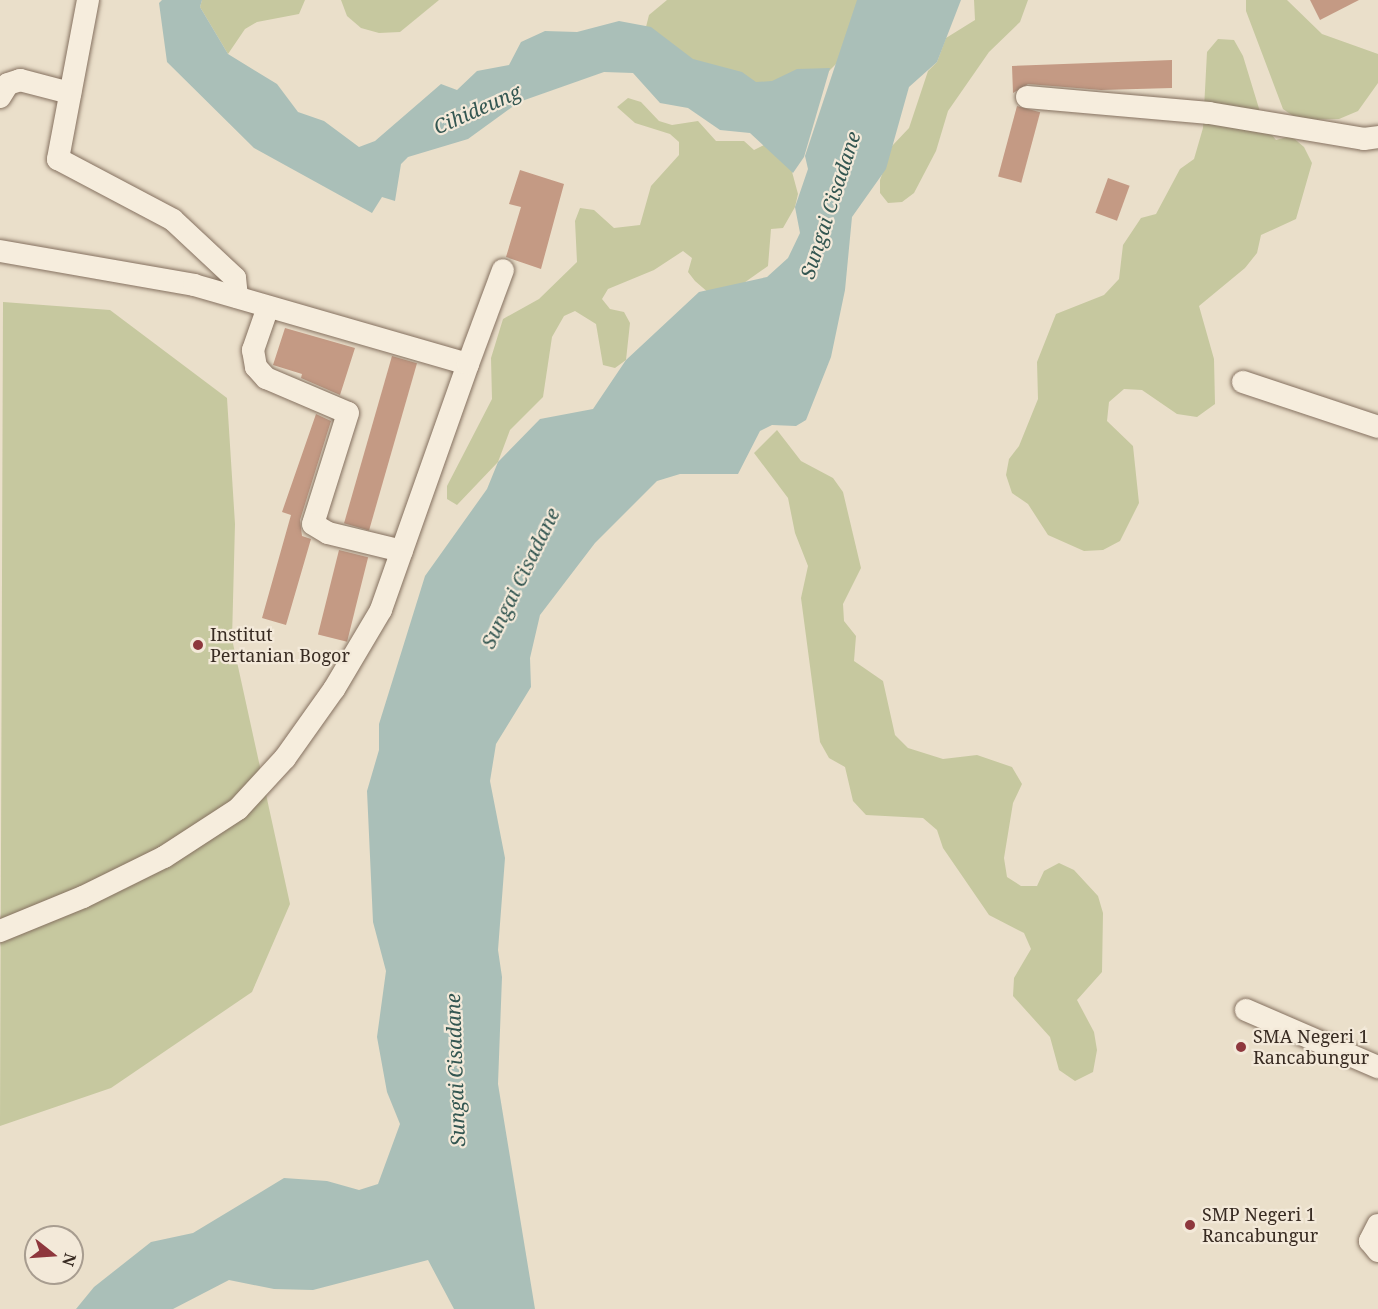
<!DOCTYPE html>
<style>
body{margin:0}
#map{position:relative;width:1378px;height:1309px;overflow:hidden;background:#eadfca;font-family:"Noto Serif",serif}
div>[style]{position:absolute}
.green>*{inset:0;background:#c6c89f}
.water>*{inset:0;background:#aabfb8}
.building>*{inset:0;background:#c49a84;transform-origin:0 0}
.roads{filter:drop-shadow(0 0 2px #857160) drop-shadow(0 0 2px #857160)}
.minor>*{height:22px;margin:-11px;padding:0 11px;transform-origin:11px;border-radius:11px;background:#f6eddd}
.dots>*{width:16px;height:16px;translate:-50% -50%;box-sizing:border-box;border:3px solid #f3e9d9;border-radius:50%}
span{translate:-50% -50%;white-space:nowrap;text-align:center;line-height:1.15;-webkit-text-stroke:4.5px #f3e9d9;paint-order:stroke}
.poi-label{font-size:18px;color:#382b22}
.left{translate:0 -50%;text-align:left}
.water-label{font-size:20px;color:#335651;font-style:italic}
.north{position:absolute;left:24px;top:1225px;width:60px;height:60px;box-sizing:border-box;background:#f3e9d9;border:2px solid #a89d90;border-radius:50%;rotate:107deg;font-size:16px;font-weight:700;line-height:24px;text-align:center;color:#382b22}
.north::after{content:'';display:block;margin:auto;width:21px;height:27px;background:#8e373d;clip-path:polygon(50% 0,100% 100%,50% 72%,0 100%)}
</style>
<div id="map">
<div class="green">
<i style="clip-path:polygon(202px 0,305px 0,299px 14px,257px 22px,245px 29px,228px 54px,200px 7px)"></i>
<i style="clip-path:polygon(341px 0,439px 0,400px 32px,379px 33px,361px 28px,347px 16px)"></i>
<i style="clip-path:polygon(667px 0,866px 0,846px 54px,825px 75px,773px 91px,699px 66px,646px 27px,649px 15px)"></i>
<i style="clip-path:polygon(974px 0,1028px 0,1020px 22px,989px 52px,948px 111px,936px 151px,914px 193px,902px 202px,888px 203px,880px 193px,880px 180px,892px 146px,909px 128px,928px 71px,937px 62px,946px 38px,975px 20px)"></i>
<i style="clip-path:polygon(1246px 0,1287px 0,1322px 34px,1378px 54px,1378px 83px,1358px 111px,1339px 119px,1299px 120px,1283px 109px,1246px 11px)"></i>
<i style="clip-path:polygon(1218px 39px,1234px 40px,1243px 56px,1264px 125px,1276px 140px,1291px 136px,1304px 147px,1312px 163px,1296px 219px,1261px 235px,1257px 253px,1245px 268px,1199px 306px,1214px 359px,1215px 404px,1197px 417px,1177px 414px,1142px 390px,1124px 389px,1109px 402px,1107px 421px,1133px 446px,1139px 503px,1120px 541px,1103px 550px,1084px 551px,1048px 535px,1028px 504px,1012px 493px,1006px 475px,1009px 459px,1019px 446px,1038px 399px,1037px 362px,1056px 314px,1104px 295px,1119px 279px,1123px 245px,1141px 218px,1156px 214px,1180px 169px,1194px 159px,1203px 128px,1207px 52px)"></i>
<i style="clip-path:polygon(628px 98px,641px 102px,659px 121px,672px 125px,698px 121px,716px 141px,744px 141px,754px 150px,766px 144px,788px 157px,798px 194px,795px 207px,783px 228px,771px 229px,768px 266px,741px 285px,737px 297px,717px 300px,695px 281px,688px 272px,692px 258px,683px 251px,654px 270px,608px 289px,602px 299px,610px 309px,624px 312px,630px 323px,626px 360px,615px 368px,603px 365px,596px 324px,575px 311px,564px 316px,552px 337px,543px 397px,510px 430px,498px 462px,457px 505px,447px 499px,447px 486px,492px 399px,491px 358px,503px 319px,539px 299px,577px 262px,575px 221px,580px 208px,594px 210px,614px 228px,640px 225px,651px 186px,679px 155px,679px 142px,670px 134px,635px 123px,617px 107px)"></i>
<i style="clip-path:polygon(3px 302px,110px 310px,227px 398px,235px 524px,232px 639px,290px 904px,252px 992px,111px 1088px,0 1126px)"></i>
<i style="clip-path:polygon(777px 430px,801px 461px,833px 478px,843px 492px,861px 568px,843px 604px,844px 621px,856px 636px,854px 661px,883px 681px,895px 735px,908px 748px,943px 759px,977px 755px,1012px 767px,1022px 784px,1013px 803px,1004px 858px,1007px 877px,1021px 886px,1037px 886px,1044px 871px,1059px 863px,1074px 870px,1098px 896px,1103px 913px,1102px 972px,1077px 1000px,1094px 1032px,1097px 1050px,1093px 1072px,1075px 1081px,1059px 1070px,1050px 1037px,1013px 996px,1014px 978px,1031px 949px,1024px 933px,989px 915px,943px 848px,937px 830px,923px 818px,866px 815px,853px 801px,845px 767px,829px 758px,820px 742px,801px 598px,808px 566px,795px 533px,788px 498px,754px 453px)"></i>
</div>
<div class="water">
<i style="clip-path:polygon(162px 0,202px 0,200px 7px,228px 54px,277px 84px,298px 112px,324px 121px,359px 147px,375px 141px,441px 84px,457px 90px,477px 71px,509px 65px,521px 42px,545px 31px,577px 32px,619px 21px,651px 27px,693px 59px,742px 72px,756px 82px,772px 81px,797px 69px,830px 68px,804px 157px,793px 173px,750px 133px,720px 130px,688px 108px,660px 103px,633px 73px,604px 72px,519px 102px,468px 139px,408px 157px,401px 164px,395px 201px,382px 197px,372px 213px,254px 148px,167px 62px,159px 3px)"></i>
<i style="clip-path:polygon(857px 0,961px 0,937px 62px,909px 87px,886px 169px,852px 217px,845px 290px,831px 357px,806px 420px,796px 426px,772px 425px,760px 431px,738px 474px,680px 474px,657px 481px,595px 543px,540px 615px,530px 658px,531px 687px,496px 744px,490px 781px,505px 858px,498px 950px,502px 977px,498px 1084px,535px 1309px,454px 1309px,428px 1260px,313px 1290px,274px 1289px,229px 1280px,173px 1309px,76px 1309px,94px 1287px,151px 1242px,193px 1233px,284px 1178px,327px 1181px,359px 1190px,378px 1184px,400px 1124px,387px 1092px,377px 1037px,386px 971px,373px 922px,367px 791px,379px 750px,379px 724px,425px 576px,487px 489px,498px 462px,540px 419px,593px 409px,626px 360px,699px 292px,767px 277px,788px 258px,800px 233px,795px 207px,808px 169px,805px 156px)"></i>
</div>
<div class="building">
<i style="clip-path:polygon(1310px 0,1359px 0,1320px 20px)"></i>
<i style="clip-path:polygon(1172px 60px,1172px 88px,1101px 90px,1028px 84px,1013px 93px,1012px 66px)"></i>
<i style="left:1017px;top:106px;width:24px;height:73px;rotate:15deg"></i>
<i style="clip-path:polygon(520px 170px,564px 184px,541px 269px,506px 257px,521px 207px,509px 204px)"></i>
<i style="left:1108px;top:178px;width:23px;height:37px;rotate:20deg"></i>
<i style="clip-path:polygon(285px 328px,355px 348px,340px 395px,301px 378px,302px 374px,273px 365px)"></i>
<i style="left:392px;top:356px;width:26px;height:174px;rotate:16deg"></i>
<i style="clip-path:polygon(316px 414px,331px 421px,300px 520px,302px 536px,311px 539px,286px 625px,262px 618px,291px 515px,282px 512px)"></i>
<i style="left:339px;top:550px;width:30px;height:87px;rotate:14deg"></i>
</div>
<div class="roads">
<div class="minor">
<i style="left:88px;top:0;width:162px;rotate:100.7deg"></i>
<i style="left:58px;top:159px;width:130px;rotate:27.9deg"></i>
<i style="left:173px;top:220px;width:85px;rotate:43.1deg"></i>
<i style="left:235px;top:278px;width:19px;rotate:84deg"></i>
<i style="left:0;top:97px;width:15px;rotate:-58deg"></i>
<i style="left:8px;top:84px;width:13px;rotate:-18deg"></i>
<i style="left:20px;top:80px;width:52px;rotate:14.6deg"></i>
<i style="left:1027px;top:97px;width:183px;rotate:5deg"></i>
<i style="left:1209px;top:113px;width:157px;rotate:9.5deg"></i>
<i style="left:1364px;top:139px;width:14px;rotate:-8deg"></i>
<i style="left:0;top:251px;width:197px;rotate:9.9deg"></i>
<i style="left:194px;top:285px;width:285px;rotate:16.1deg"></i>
<i style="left:468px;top:364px;width:261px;rotate:109.5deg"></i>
<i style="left:381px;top:610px;width:92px;rotate:120.7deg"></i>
<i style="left:334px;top:689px;width:85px;rotate:125.4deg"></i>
<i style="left:285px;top:758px;width:69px;rotate:132.7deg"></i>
<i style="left:238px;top:809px;width:88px;rotate:147deg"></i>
<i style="left:164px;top:857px;width:90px;rotate:153.7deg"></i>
<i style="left:83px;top:897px;width:90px;rotate:157.7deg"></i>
<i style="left:268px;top:307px;width:46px;rotate:109.2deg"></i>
<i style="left:253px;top:350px;width:17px;rotate:80deg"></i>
<i style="left:256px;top:367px;width:15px;rotate:48deg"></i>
<i style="left:266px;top:378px;width:89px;rotate:23.1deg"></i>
<i style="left:348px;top:413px;width:116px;rotate:107.5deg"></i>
<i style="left:313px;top:524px;width:17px;rotate:31deg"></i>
<i style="left:328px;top:533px;width:76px;rotate:13.7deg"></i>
<i style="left:468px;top:364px;width:100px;rotate:-69.6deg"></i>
<i style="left:1243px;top:382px;width:142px;rotate:18.4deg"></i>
<i style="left:1246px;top:1010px;width:144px;rotate:23.4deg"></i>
<i style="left:1378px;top:1225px;width:18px;rotate:117deg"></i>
<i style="left:1370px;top:1241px;width:13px;rotate:51deg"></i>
</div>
</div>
<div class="dots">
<i style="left:198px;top:645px;background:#8e373d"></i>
<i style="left:1241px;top:1047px;background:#8e373d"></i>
<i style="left:1190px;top:1225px;background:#8e373d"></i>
</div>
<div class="poi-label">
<span class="left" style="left:210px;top:645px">Institut<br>Pertanian Bogor</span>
<span class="left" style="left:1253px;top:1047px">SMA Negeri 1<br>Rancabungur</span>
<span class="left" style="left:1202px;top:1225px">SMP Negeri 1<br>Rancabungur</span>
</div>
<div class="water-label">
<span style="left:477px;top:109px;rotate:-24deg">Cihideung</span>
<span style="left:830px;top:205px;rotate:-72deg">Sungai Cisadane</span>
<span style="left:520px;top:578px;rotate:-64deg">Sungai Cisadane</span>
<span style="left:455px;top:1070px;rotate:-92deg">Sungai Cisadane</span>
</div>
<div class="north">N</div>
</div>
